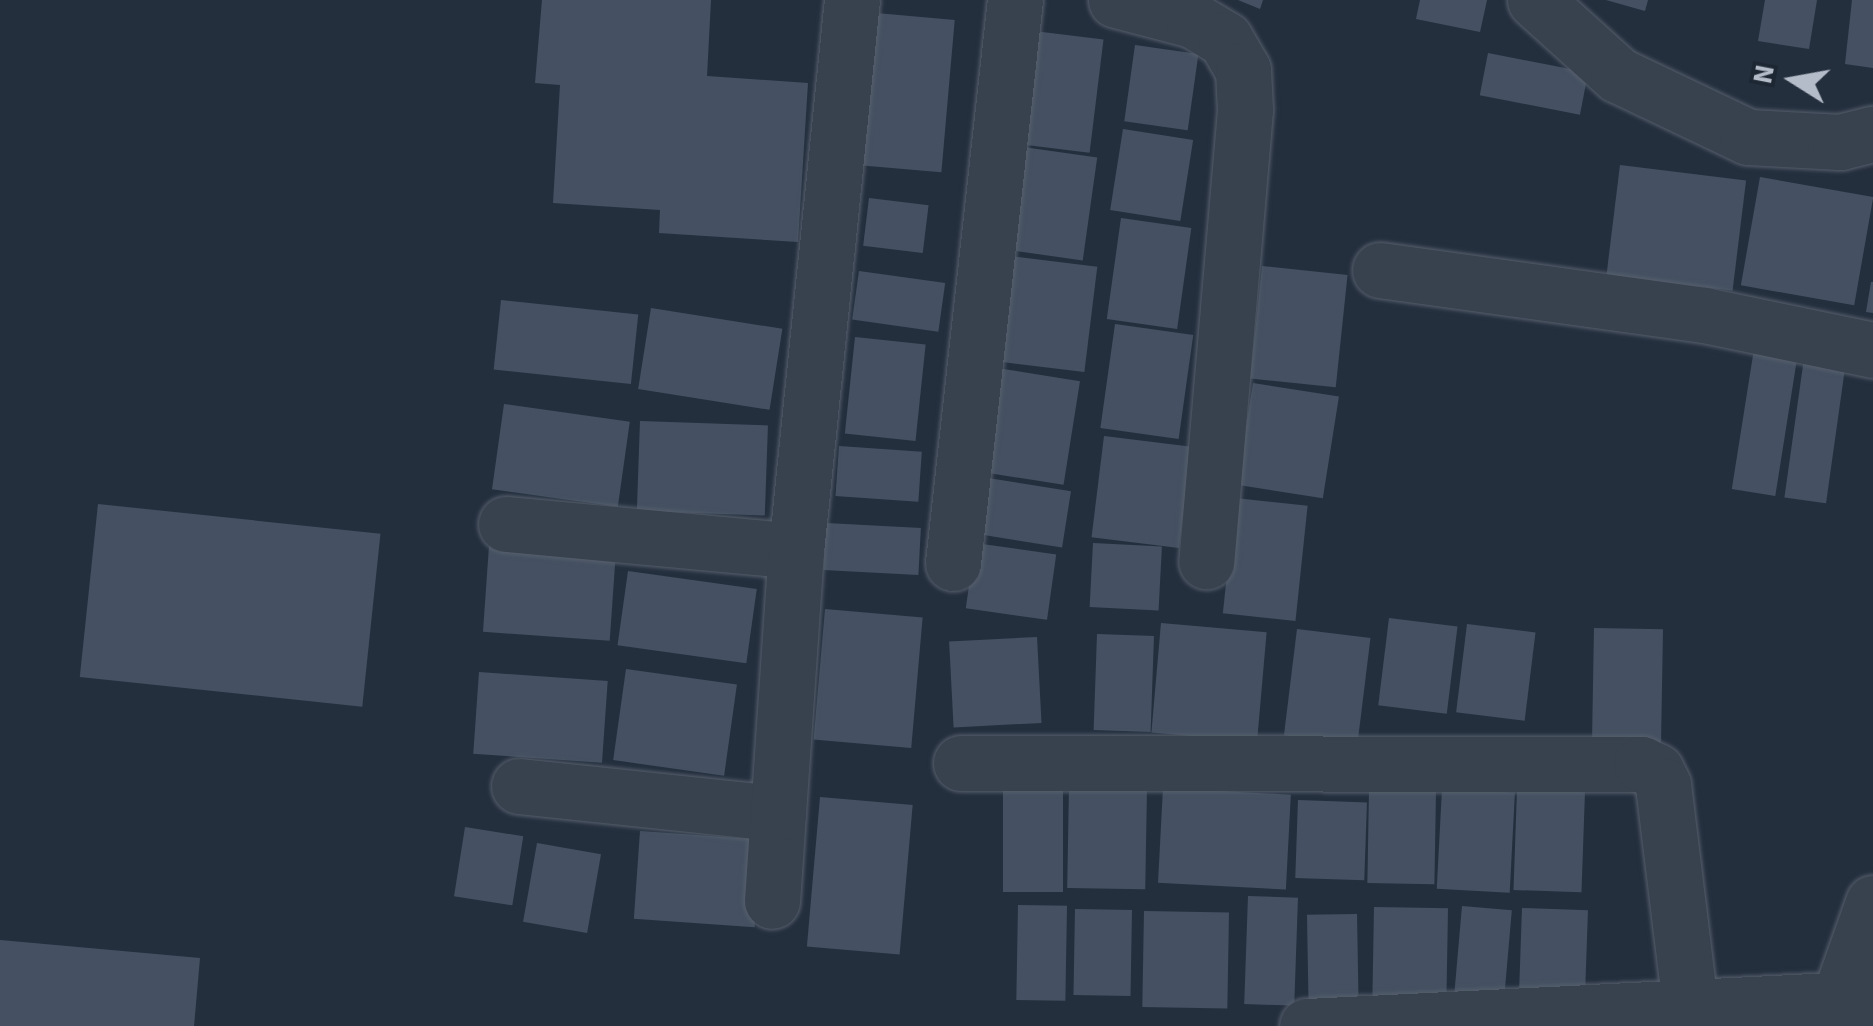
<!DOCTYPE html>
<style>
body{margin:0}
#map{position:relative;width:1873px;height:1026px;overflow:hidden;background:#242f3e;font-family:"Source Sans 3",sans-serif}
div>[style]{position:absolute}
.building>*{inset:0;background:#455162;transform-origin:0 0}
.roads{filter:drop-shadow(0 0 2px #565f6c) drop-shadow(0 0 2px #565f6c)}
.minor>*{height:55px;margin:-27.5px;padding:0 27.5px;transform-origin:27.5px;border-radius:27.5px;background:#38414e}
span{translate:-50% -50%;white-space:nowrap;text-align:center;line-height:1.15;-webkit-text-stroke:8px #1d2633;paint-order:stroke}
.north{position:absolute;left:1743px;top:30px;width:100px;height:100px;-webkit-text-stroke:8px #1d2633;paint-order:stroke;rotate:281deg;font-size:28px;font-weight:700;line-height:40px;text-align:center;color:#b4bcc9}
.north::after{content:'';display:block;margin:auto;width:35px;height:45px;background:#b4bcc9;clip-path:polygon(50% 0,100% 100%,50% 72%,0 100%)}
</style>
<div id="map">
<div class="building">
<i style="clip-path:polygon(542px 0,711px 0,707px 76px,808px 83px,798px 242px,659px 233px,660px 210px,553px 203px,560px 85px,535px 83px)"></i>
<i style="clip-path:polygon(1238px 0,1263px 0,1260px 9px)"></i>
<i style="clip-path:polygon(1420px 0,1487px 0,1480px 32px,1416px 19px)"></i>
<i style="clip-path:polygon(1606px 0,1648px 0,1645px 11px)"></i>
<i style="clip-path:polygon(1765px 0,1817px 0,1809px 49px,1758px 41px)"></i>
<i style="clip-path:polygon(1852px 0,1873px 0,1873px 68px,1845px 64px)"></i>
<i style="left:876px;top:13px;width:79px;height:153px;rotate:5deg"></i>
<i style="left:1034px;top:31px;width:70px;height:114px;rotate:7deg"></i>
<i style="left:1135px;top:45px;width:64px;height:77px;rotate:8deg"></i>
<i style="left:1488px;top:53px;width:102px;height:43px;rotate:11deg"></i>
<i style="left:1123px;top:129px;width:71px;height:82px;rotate:9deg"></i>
<i style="left:1016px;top:146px;width:82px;height:104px;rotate:8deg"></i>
<i style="left:1620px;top:165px;width:127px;height:111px;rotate:7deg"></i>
<i style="left:1760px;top:177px;width:115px;height:110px;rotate:10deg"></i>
<i style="left:869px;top:198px;width:60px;height:48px;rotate:7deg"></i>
<i style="left:1121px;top:218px;width:71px;height:102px;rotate:8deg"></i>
<i style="left:1001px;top:255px;width:97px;height:106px;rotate:7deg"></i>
<i style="left:1262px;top:266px;width:86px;height:113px;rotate:6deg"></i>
<i style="left:859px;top:271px;width:87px;height:49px;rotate:8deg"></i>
<i style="clip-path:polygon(1871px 282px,1873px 282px,1873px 313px,1866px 312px)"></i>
<i style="left:501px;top:300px;width:138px;height:70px;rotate:6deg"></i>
<i style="left:651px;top:308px;width:133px;height:82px;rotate:9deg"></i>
<i style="left:1115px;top:324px;width:79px;height:105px;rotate:8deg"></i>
<i style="left:1757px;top:330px;width:44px;height:161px;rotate:9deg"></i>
<i style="left:855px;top:337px;width:71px;height:97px;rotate:6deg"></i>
<i style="left:1806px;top:344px;width:42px;height:155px;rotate:8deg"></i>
<i style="left:997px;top:368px;width:84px;height:105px;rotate:9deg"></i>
<i style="left:1253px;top:383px;width:87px;height:103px;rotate:9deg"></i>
<i style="left:504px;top:404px;width:127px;height:86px;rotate:8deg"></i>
<i style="left:640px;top:421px;width:128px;height:90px;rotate:2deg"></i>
<i style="left:1104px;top:436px;width:88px;height:102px;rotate:7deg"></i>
<i style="left:839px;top:446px;width:83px;height:50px;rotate:4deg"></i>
<i style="left:988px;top:478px;width:84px;height:57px;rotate:9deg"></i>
<i style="left:1235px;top:498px;width:73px;height:116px;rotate:6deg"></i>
<i style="left:98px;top:504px;width:284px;height:174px;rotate:6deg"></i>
<i style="left:826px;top:523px;width:95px;height:47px;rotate:3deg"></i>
<i style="left:975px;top:543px;width:82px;height:66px;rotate:8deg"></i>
<i style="left:1093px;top:543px;width:69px;height:64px;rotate:3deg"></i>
<i style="left:489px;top:546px;width:127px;height:86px;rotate:4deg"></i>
<i style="left:628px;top:571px;width:130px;height:75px;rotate:8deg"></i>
<i style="left:825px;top:609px;width:98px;height:131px;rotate:5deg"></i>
<i style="left:1389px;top:618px;width:69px;height:88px;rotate:7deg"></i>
<i style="left:1161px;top:623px;width:106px;height:110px;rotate:5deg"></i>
<i style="left:1467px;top:624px;width:69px;height:89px;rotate:7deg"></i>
<i style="left:1594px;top:628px;width:69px;height:117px;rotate:1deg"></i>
<i style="left:1297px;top:629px;width:74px;height:107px;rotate:7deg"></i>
<i style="left:1097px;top:634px;width:57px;height:96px;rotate:2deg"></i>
<i style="left:1037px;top:637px;width:86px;height:88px;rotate:87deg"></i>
<i style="left:626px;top:669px;width:112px;height:92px;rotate:8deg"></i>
<i style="left:479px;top:672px;width:129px;height:82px;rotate:4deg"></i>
<i style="left:1069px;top:786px;width:78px;height:102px;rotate:1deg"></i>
<i style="left:1003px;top:788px;width:60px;height:104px"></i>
<i style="left:1163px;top:788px;width:128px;height:95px;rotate:3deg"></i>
<i style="left:1442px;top:789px;width:73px;height:100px;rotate:3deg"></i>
<i style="left:1369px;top:790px;width:67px;height:93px;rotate:1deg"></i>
<i style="left:1517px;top:790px;width:68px;height:100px;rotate:2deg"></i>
<i style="left:820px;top:797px;width:93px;height:150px;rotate:5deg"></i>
<i style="left:1298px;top:800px;width:69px;height:78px;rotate:2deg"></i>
<i style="left:465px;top:827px;width:59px;height:70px;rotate:9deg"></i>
<i style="left:640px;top:831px;width:121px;height:88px;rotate:4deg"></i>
<i style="left:537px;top:843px;width:65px;height:80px;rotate:10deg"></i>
<i style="left:1248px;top:896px;width:50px;height:108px;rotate:2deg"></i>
<i style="left:1018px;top:905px;width:49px;height:95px;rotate:1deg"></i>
<i style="left:1462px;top:906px;width:50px;height:86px;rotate:5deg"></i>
<i style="left:1374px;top:907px;width:74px;height:92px;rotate:1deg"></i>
<i style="left:1522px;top:908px;width:66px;height:88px;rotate:2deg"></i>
<i style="left:1075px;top:909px;width:57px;height:86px;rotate:1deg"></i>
<i style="left:1144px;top:911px;width:85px;height:96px;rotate:1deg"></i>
<i style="left:1357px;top:914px;width:85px;height:50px;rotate:89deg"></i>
<i style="clip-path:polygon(0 940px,200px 958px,194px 1026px,0 1026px)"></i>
</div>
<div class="roads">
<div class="minor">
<i style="left:1116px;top:0;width:80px;rotate:14.6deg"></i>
<i style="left:1193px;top:20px;width:37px;rotate:31deg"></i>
<i style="left:1225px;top:39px;width:36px;rotate:60deg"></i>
<i style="left:1243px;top:70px;width:40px;rotate:87.1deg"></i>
<i style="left:1245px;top:110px;width:453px;rotate:94.9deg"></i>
<i style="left:1535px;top:0;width:112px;rotate:42.1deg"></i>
<i style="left:1618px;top:75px;width:144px;rotate:25.5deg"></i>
<i style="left:1748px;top:137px;width:92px;rotate:3.1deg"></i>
<i style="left:1840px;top:142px;width:34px;rotate:-14deg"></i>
<i style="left:1380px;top:270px;width:327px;rotate:7.9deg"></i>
<i style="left:1704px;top:315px;width:173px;rotate:11.7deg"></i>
<i style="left:506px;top:524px;width:291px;rotate:5.3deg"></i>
<i style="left:953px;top:563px;width:566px;rotate:-83.72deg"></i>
<i style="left:961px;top:763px;width:680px;rotate:0.08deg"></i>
<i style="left:1641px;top:764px;width:17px;rotate:25deg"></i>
<i style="left:1656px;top:771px;width:16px;rotate:63deg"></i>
<i style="left:1663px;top:785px;width:223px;rotate:83deg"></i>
<i style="left:519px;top:786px;width:260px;rotate:6deg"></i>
<i style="left:778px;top:813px;width:88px;rotate:93.9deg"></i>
<i style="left:778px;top:813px;width:263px;rotate:-86.1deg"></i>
<i style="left:796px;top:551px;width:554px;rotate:-84.2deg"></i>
<i style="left:1839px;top:999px;width:102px;rotate:-70.5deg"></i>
<i style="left:1307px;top:1026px;width:567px;rotate:-2.83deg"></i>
</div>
</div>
<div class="north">N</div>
</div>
